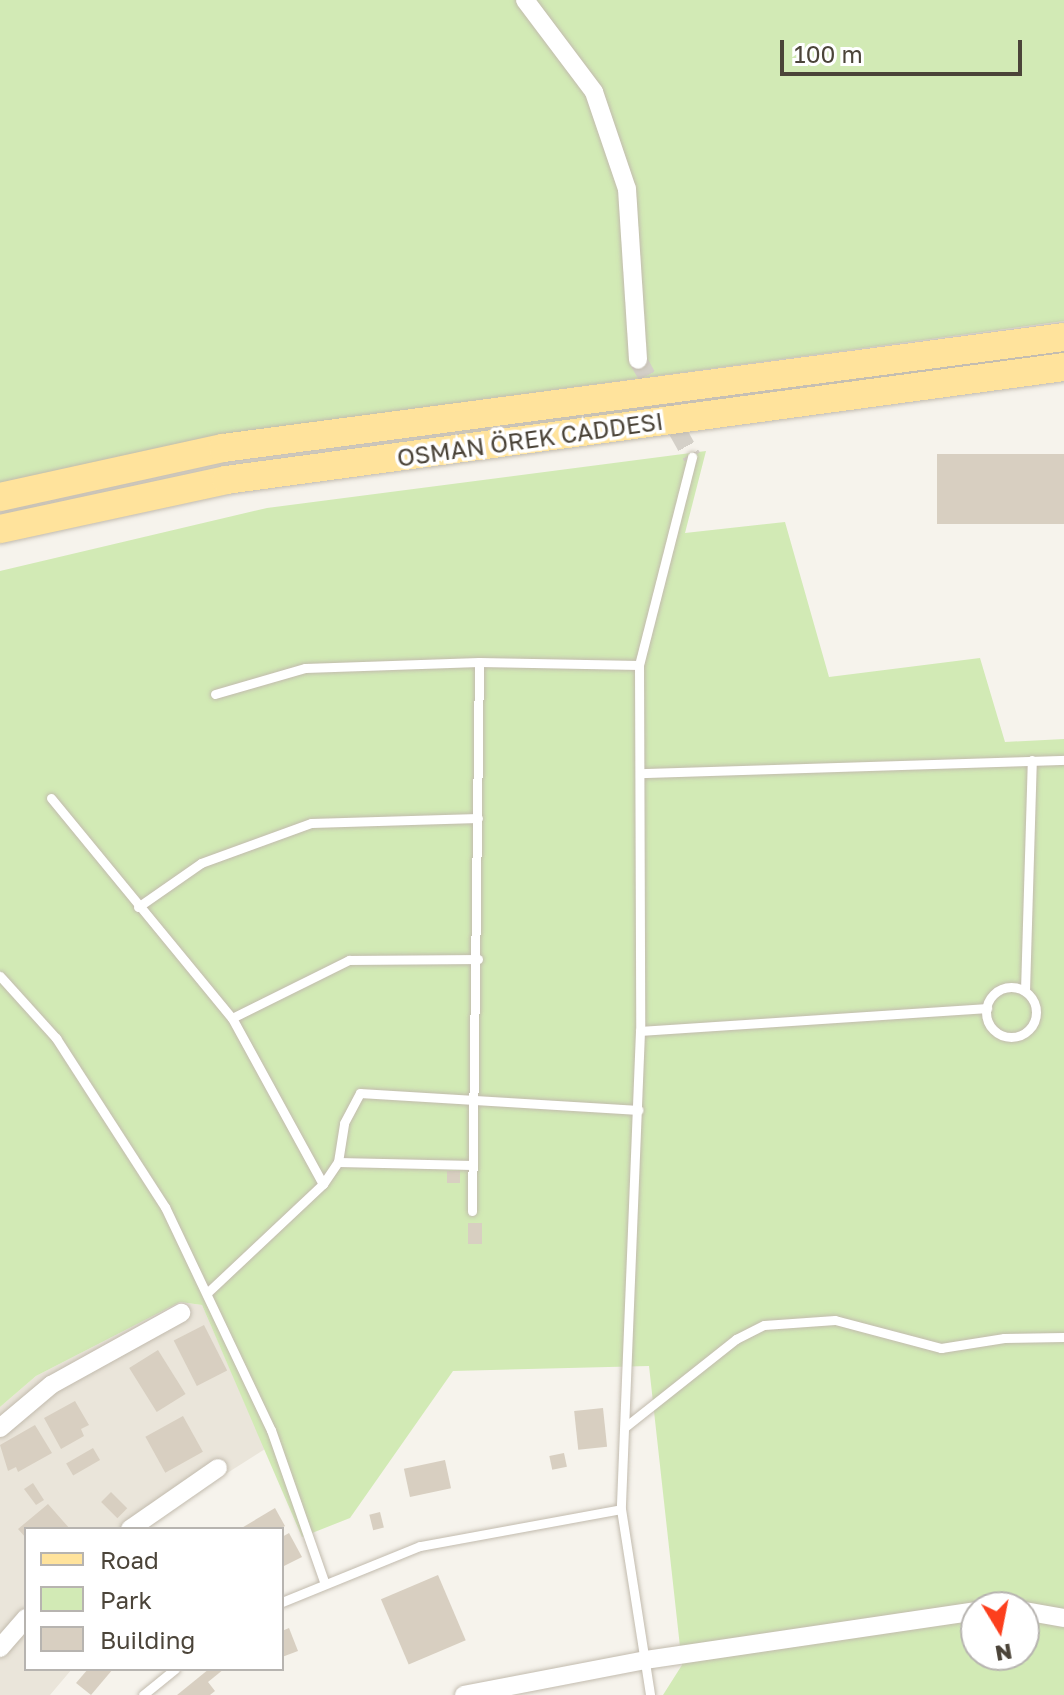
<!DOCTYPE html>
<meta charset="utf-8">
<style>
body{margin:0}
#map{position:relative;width:1064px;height:1695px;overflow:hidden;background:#f6f3ec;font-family:"Golos Text",sans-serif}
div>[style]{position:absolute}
.residential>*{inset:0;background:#eae5da}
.green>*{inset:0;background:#d2eab5}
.building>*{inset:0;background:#d8cfc1;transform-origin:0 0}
.minor-tunnel>*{height:18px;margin-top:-9px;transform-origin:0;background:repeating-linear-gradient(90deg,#d4d0c8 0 18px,transparent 0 27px)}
.roads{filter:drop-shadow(0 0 2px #c2bbae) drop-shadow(0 0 2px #c2bbae)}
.service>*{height:9px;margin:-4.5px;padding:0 4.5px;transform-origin:4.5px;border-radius:4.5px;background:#fff}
.service>.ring{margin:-4.5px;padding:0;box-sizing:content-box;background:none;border:9px solid #fff;border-radius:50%}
.minor>*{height:18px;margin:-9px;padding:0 9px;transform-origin:9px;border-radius:9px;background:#fff}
.primary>*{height:28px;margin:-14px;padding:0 14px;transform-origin:14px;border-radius:14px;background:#ffe39c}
span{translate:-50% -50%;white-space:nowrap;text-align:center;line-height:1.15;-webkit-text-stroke:7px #fff;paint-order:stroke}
.street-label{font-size:24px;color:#4b4439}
.legend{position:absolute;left:24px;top:1527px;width:260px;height:144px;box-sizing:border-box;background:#fff;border:2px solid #b7b4b0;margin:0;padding:10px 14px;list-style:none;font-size:24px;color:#4b4439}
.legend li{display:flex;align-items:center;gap:16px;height:40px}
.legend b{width:40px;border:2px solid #b7b4b0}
.north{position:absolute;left:960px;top:1591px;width:80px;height:80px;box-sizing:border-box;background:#fff;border:2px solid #b7b4b0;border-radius:50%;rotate:170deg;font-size:22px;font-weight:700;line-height:32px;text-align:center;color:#4b4439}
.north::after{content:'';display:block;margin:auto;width:28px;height:36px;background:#fc3f1d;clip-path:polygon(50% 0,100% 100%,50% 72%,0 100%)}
.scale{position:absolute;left:780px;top:40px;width:242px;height:36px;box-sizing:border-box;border:4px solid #4b4439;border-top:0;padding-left:10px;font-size:24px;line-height:28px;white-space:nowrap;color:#4b4439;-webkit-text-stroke:6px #fff;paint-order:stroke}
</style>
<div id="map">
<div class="residential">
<i style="clip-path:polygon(180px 1302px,202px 1305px,265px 1449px,139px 1529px,26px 1529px,26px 1669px,72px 1669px,50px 1695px,0 1695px,0 1407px,36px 1376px)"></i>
</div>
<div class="green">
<i style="clip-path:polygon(0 0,1064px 0,1064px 321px,240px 432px,0 483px)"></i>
<i style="clip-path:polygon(evenodd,706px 451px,685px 533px,785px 522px,829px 677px,980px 658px,1005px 742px,1064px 739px,1064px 1695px,663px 1695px,682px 1665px,649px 1366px,453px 1371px,350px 1518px,302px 1537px,202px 1305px,180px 1302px,36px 1376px,0 1407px,0 571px,267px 508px,706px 451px,976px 1607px,1024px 1607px,1024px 1655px,976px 1655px,976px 1607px)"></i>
</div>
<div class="building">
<i style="left:1064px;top:454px;width:70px;height:127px;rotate:90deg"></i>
<i style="left:447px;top:1171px;width:13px;height:12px"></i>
<i style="left:468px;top:1223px;width:14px;height:21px"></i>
<i style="left:204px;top:1325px;width:51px;height:34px;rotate:63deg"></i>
<i style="left:158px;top:1350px;width:52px;height:34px;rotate:58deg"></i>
<i style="clip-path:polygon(75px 1401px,89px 1425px,81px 1429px,84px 1436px,61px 1449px,44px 1418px)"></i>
<i style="left:603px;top:1408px;width:39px;height:29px;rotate:84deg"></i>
<i style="left:183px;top:1416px;width:41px;height:43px;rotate:61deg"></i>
<i style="clip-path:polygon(35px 1425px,52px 1453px,18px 1472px,16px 1467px,8px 1471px,0 1445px)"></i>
<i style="left:93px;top:1448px;width:14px;height:31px;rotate:60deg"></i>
<i style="left:564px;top:1453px;width:14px;height:15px;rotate:78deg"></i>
<i style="left:445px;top:1460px;width:29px;height:42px;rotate:78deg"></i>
<i style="clip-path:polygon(33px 1483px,44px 1500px,36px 1505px,24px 1489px)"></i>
<i style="left:111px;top:1492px;width:23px;height:14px;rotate:45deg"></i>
<i style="clip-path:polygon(48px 1504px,70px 1529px,26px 1529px,26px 1538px,18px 1529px)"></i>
<i style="clip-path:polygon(275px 1508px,285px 1526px,280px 1529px,240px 1529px)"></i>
<i style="left:380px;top:1512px;width:16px;height:11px;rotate:76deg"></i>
<i style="clip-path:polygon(289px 1533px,302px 1557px,282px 1567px,282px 1537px)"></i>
<i style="left:438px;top:1575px;width:71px;height:62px;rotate:67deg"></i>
<i style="clip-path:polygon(289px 1628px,298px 1651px,282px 1657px,282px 1631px)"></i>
<i style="clip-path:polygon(88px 1669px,113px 1669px,91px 1695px,76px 1683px)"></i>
<i style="clip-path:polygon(209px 1669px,224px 1669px,208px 1682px,215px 1691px,210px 1695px,177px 1695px)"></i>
</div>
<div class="minor-tunnel">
<i style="left:638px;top:360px;width:111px;rotate:60.9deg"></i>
</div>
<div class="roads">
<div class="service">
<i style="left:639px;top:665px;width:366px;rotate:89.8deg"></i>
<i style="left:640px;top:1031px;width:478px;rotate:92.3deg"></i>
<i style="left:621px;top:1509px;width:188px;rotate:81.1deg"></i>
<i style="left:215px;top:694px;width:94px;rotate:-16.1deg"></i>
<i style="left:305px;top:668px;width:174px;rotate:-2deg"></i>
<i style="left:479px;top:662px;width:160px;rotate:1.1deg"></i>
<i style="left:639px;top:665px;width:215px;rotate:-75.7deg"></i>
<i style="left:643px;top:773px;width:421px;rotate:-1.8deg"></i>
<i style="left:51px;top:798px;width:285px;rotate:50.6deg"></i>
<i style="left:232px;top:1018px;width:189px;rotate:61.3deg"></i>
<i style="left:138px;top:907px;width:77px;rotate:-34.9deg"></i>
<i style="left:201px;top:863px;width:117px;rotate:-20deg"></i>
<i style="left:311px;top:823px;width:167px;rotate:-1.7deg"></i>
<i style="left:0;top:976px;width:84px;rotate:47.9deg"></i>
<i style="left:56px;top:1038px;width:201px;rotate:57.2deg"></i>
<i style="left:165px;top:1207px;width:247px;rotate:64.6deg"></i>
<i style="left:271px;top:1430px;width:160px;rotate:70.7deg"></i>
<i class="ring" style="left:986px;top:987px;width:41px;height:41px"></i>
<i style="left:1025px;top:991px;width:231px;rotate:-88.3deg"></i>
<i style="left:232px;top:1018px;width:131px;rotate:-26.4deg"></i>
<i style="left:349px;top:960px;width:129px;rotate:-0.4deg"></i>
<i style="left:640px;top:1031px;width:348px;rotate:-3.8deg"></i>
<i style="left:338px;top:1162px;width:135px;rotate:1.3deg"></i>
<i style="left:472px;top:1211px;width:549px;rotate:-89.27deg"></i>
<i style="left:208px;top:1292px;width:158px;rotate:-43.2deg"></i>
<i style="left:323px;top:1184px;width:27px;rotate:-56deg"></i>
<i style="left:338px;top:1162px;width:39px;rotate:-81deg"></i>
<i style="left:344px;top:1123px;width:34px;rotate:-62deg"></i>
<i style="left:360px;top:1093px;width:279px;rotate:3.5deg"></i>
<i style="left:625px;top:1427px;width:142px;rotate:-38.4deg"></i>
<i style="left:736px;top:1339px;width:31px;rotate:-27deg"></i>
<i style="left:764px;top:1325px;width:71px;rotate:-4deg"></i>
<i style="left:835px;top:1320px;width:110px;rotate:14.8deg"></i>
<i style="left:941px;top:1348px;width:64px;rotate:-9deg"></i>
<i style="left:1004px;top:1338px;width:60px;rotate:-1deg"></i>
<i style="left:282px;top:1602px;width:149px;rotate:-22.1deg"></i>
<i style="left:420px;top:1546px;width:204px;rotate:-10.4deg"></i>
<i style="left:143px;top:1695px;width:41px;rotate:-39.1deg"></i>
</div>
<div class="minor">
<i style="left:525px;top:0;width:115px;rotate:53.1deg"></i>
<i style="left:594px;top:92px;width:102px;rotate:71.2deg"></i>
<i style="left:627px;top:189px;width:171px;rotate:86.3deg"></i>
<i style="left:0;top:1428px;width:67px;rotate:-40.1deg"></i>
<i style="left:51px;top:1385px;width:149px;rotate:-29deg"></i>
<i style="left:130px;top:1529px;width:107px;rotate:-34.7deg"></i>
<i style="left:1024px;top:1611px;width:41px;rotate:9.9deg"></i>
<i style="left:0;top:1648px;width:40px;rotate:-49deg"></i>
<i style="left:464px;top:1695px;width:184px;rotate:-10.9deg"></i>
<i style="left:645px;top:1660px;width:335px;rotate:-8.4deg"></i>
</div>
<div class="primary">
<i style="left:0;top:497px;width:228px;rotate:-12.4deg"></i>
<i style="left:223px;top:448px;width:848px;rotate:-7.52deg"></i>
<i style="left:0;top:529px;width:231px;rotate:-12.2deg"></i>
<i style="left:226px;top:480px;width:846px;rotate:-7.68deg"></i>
</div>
</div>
<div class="street-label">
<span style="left:530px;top:439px;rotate:-8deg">OSMAN ÖREK CADDESI</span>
</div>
<ul class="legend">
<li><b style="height:10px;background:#ffe39c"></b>Road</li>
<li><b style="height:22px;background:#d2eab5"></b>Park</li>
<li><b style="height:22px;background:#d8cfc1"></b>Building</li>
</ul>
<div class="north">N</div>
<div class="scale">100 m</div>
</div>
